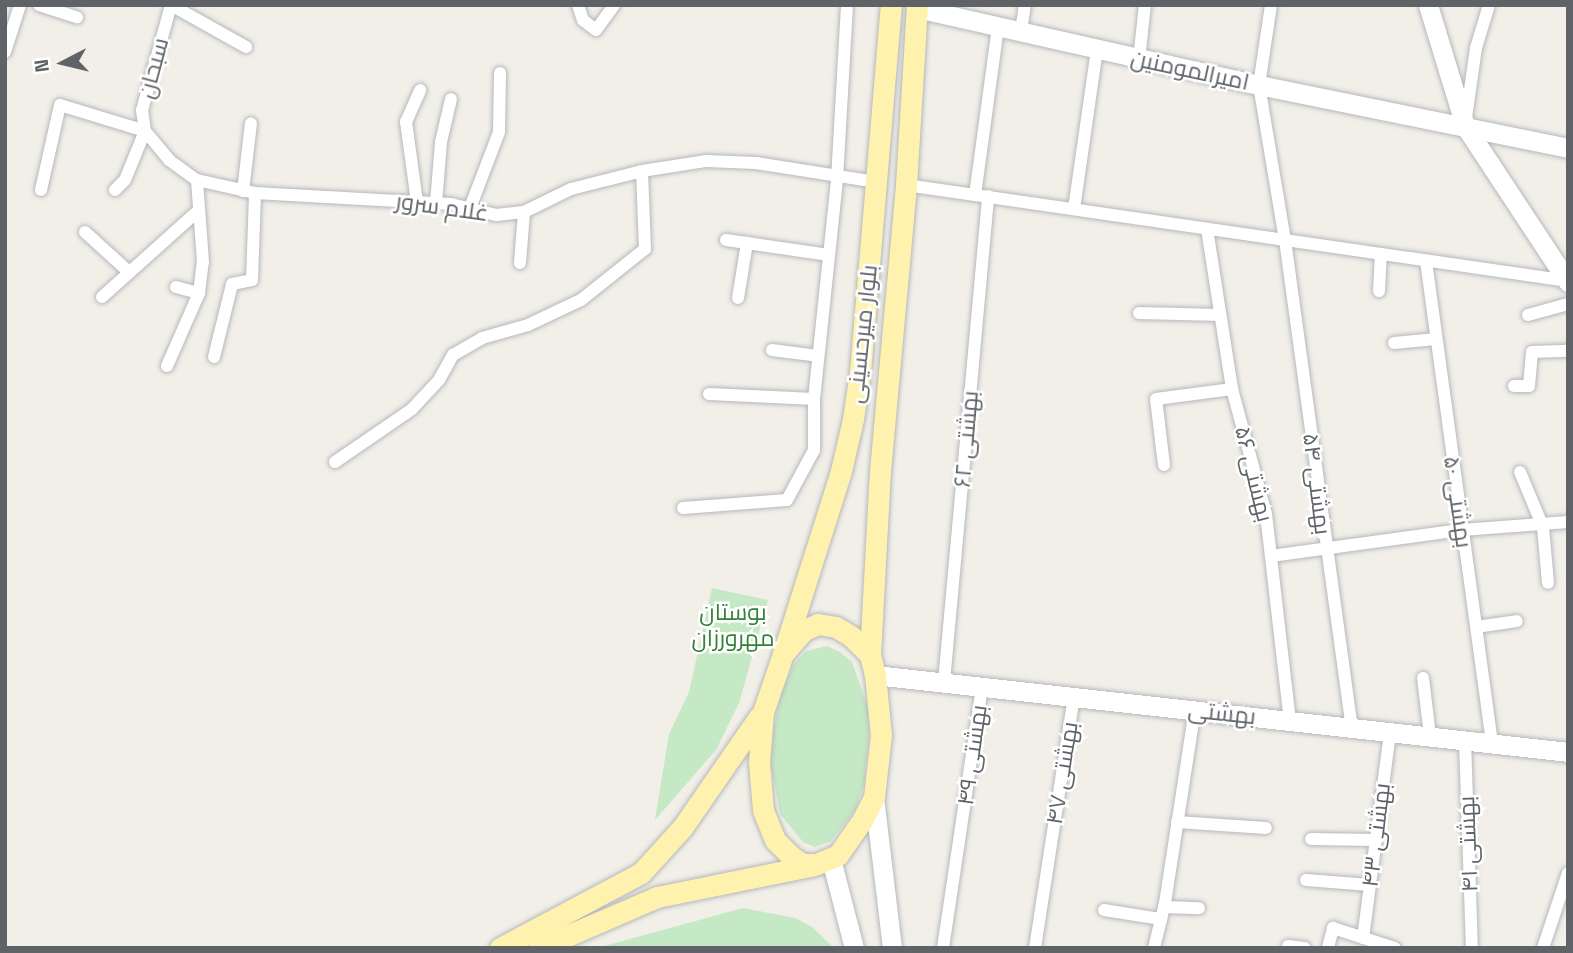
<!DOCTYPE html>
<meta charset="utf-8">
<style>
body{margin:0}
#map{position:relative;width:1573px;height:953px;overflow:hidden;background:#f1efe8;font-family:"Space Grotesk",Cairo,sans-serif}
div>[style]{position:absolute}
.green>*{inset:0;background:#c5e8c5}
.roads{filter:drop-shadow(0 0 2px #b5b8bc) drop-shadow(0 0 2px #b5b8bc)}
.street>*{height:12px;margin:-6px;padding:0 6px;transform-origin:6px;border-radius:6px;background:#fff}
.secondary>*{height:19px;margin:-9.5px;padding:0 9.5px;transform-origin:9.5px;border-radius:9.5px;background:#fff}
.primary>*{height:21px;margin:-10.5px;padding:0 10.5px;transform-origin:10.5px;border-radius:10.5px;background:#fff2af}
span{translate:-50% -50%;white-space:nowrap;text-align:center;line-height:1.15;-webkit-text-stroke:5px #fff;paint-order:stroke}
.street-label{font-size:23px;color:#5f6368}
.park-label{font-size:23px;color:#348238}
.frame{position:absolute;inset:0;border:7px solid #5f6368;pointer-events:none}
.north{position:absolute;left:28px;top:28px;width:70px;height:70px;-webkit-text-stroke:5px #fff;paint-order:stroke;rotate:263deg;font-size:19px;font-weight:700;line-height:28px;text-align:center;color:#5f6368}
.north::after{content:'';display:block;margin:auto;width:24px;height:32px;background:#5f6368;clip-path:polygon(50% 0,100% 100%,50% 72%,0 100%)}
</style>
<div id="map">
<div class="green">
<i style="clip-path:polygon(712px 588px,768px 600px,739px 703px,716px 750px,655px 820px,669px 734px,689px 692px)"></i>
<i style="clip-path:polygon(827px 646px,840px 652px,852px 662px,868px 708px,869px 733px,864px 784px,855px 810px,831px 841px,815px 847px,803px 842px,780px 814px,771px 765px,773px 732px,781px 693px,794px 664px,806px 651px)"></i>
<i style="clip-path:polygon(743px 908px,795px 918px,812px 927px,834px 948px,597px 948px)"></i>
</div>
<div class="roads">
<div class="street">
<i style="left:39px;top:5px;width:40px;rotate:18deg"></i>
<i style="left:171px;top:5px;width:109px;rotate:105.4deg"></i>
<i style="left:142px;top:110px;width:21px;rotate:82deg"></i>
<i style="left:145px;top:131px;width:38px;rotate:50deg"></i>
<i style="left:169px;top:160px;width:34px;rotate:36deg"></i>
<i style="left:197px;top:180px;width:59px;rotate:12.6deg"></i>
<i style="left:255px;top:193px;width:196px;rotate:3.2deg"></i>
<i style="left:451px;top:204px;width:46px;rotate:13.7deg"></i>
<i style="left:496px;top:215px;width:28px;rotate:-6deg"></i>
<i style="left:524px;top:212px;width:52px;rotate:-26.1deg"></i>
<i style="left:571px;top:189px;width:73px;rotate:-14.2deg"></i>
<i style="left:642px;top:171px;width:65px;rotate:-8.9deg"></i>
<i style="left:706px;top:161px;width:50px;rotate:2.3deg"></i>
<i style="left:756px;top:163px;width:121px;rotate:9deg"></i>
<i style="left:171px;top:5px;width:86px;rotate:29.2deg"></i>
<i style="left:578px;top:5px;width:16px;rotate:72deg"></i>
<i style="left:583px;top:20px;width:16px;rotate:38deg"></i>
<i style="left:596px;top:30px;width:31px;rotate:-54deg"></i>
<i style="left:1271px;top:5px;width:81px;rotate:98.5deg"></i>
<i style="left:1259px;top:85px;width:157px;rotate:80.5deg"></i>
<i style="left:1285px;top:240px;width:493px;rotate:82.2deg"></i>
<i style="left:1021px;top:32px;width:27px;rotate:-82deg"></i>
<i style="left:5px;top:52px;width:49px;rotate:-72.3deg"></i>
<i style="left:1139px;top:59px;width:54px;rotate:-83.7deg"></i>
<i style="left:1466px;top:118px;width:71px;rotate:-81.9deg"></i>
<i style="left:1476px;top:48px;width:45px;rotate:-73.2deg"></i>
<i style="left:906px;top:185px;width:669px;rotate:8.25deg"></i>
<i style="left:41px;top:190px;width:87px;rotate:-77.4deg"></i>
<i style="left:60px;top:105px;width:89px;rotate:17deg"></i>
<i style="left:115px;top:190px;width:14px;rotate:-45deg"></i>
<i style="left:125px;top:180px;width:53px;rotate:-67.8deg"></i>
<i style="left:243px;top:191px;width:68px;rotate:-83.3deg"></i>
<i style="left:975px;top:195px;width:170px;rotate:-82.2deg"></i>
<i style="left:417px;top:202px;width:81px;rotate:-97.8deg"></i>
<i style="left:406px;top:122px;width:35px;rotate:-66deg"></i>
<i style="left:436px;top:203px;width:61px;rotate:-85.3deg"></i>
<i style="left:441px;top:142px;width:44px;rotate:-76.9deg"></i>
<i style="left:470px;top:208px;width:81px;rotate:-69.1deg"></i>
<i style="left:499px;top:132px;width:59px;rotate:-89deg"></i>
<i style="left:1074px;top:209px;width:161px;rotate:-81.8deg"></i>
<i style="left:1207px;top:229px;width:162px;rotate:81.1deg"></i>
<i style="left:1232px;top:389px;width:130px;rotate:74.8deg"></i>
<i style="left:1266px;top:514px;width:208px;rotate:83.4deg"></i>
<i style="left:85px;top:232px;width:59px;rotate:42.3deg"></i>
<i style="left:726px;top:240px;width:104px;rotate:8.3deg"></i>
<i style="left:1426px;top:261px;width:486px;rotate:82.2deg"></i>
<i style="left:520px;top:263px;width:51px;rotate:-85.5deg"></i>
<i style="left:176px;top:287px;width:24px;rotate:15deg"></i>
<i style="left:1379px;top:291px;width:37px;rotate:-87deg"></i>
<i style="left:102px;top:297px;width:130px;rotate:-41.9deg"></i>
<i style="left:738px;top:298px;width:56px;rotate:-80.7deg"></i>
<i style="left:1139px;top:313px;width:81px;rotate:1.4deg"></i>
<i style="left:1528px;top:315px;width:41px;rotate:-15.4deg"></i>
<i style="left:1394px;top:343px;width:42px;rotate:-5.4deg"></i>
<i style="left:772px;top:350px;width:46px;rotate:7.4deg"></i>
<i style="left:214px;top:357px;width:75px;rotate:-76.1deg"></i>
<i style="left:232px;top:284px;width:20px;rotate:-11deg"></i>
<i style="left:252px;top:280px;width:87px;rotate:-88deg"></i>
<i style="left:167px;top:366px;width:80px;rotate:-66.3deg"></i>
<i style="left:199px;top:293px;width:31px;rotate:-83deg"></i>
<i style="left:203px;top:262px;width:82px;rotate:-94.2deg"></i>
<i style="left:1514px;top:386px;width:15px"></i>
<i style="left:1529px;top:386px;width:34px;rotate:-85deg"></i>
<i style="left:1532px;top:352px;width:36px;rotate:-2deg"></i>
<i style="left:709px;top:394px;width:105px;rotate:2.7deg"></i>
<i style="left:335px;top:462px;width:93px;rotate:-34.5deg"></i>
<i style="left:412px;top:409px;width:40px;rotate:-47deg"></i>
<i style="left:439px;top:380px;width:29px;rotate:-61deg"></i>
<i style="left:453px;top:355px;width:34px;rotate:-30deg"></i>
<i style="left:482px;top:338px;width:48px;rotate:-15.8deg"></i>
<i style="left:528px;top:325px;width:59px;rotate:-25.3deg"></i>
<i style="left:581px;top:300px;width:82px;rotate:-38.6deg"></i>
<i style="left:645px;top:249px;width:78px;rotate:-92.2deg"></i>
<i style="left:1164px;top:465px;width:66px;rotate:-96.9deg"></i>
<i style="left:1156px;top:399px;width:77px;rotate:-7.5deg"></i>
<i style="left:1520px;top:472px;width:60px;rotate:67.3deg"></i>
<i style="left:1543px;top:527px;width:56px;rotate:84.9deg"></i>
<i style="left:683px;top:508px;width:104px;rotate:-4.4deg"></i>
<i style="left:787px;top:500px;width:57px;rotate:-61.6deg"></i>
<i style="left:814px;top:450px;width:51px;rotate:-90deg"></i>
<i style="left:814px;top:399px;width:221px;rotate:-84deg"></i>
<i style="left:837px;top:179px;width:174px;rotate:-86.7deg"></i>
<i style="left:1271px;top:556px;width:193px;rotate:-7.8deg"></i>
<i style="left:1462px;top:530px;width:106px;rotate:-4.3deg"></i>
<i style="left:1476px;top:627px;width:41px;rotate:-8.3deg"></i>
<i style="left:1423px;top:678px;width:58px;rotate:83.1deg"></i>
<i style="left:944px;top:682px;width:488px;rotate:-84.8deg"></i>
<i style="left:1465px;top:740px;width:208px;rotate:88.1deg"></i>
<i style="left:1177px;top:822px;width:89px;rotate:3.9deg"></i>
<i style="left:1311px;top:839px;width:64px;rotate:0.9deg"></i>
<i style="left:1306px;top:880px;width:64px;rotate:4.5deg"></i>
<i style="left:1164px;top:907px;width:35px;rotate:2deg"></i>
<i style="left:1104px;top:910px;width:58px;rotate:9deg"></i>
<i style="left:1363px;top:938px;width:208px;rotate:-82.5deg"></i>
<i style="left:1288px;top:946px;width:17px;rotate:7deg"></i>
<i style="left:943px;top:948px;width:265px;rotate:-81.5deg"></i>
<i style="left:1035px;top:948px;width:254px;rotate:-81.2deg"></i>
<i style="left:1154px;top:948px;width:46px;rotate:-76.3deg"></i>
<i style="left:1165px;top:903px;width:195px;rotate:-81.2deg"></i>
<i style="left:1328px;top:948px;width:21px;rotate:-76deg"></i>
<i style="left:1333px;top:928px;width:65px;rotate:17.9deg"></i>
<i style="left:1543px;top:948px;width:79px;rotate:-71.6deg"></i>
</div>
<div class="secondary">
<i style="left:1428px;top:5px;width:127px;rotate:73deg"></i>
<i style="left:1465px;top:126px;width:187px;rotate:56.6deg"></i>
<i style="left:917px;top:8px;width:351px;rotate:12.7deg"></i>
<i style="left:1259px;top:85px;width:315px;rotate:11.5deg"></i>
<i style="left:875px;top:675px;width:697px;rotate:6.34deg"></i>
<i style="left:874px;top:797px;width:152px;rotate:83.2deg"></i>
<i style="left:831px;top:859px;width:92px;rotate:75.5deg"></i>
</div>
<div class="primary">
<i style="left:818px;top:624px;width:18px;rotate:9deg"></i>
<i style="left:836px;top:627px;width:17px;rotate:31deg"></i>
<i style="left:851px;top:636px;width:27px;rotate:45deg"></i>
<i style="left:870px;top:655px;width:21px;rotate:76deg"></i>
<i style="left:875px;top:675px;width:60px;rotate:84.3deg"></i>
<i style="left:881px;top:735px;width:62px;rotate:96.4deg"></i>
<i style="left:874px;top:797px;width:28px;rotate:117deg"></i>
<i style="left:861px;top:822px;width:40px;rotate:124.9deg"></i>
<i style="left:838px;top:855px;width:23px;rotate:157deg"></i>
<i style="left:817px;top:864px;width:14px;rotate:180deg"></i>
<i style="left:803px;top:864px;width:12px;rotate:-149deg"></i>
<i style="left:793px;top:858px;width:25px;rotate:-135deg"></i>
<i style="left:775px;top:840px;width:32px;rotate:-112deg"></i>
<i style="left:763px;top:810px;width:48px;rotate:-94.8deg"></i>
<i style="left:759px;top:762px;width:50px;rotate:-85.4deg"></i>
<i style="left:763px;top:712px;width:61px;rotate:-71deg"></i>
<i style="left:783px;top:654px;width:32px;rotate:-49deg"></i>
<i style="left:804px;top:630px;width:15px;rotate:-23deg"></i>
<i style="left:783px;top:654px;width:192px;rotate:-72.4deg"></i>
<i style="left:841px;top:471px;width:53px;rotate:-77deg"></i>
<i style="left:853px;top:419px;width:48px;rotate:-81.5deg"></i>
<i style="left:860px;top:372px;width:368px;rotate:-85.2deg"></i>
<i style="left:870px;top:655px;width:184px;rotate:-86.9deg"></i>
<i style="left:880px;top:471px;width:287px;rotate:-84.8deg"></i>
<i style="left:906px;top:185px;width:180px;rotate:-86.5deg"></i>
<i style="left:500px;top:948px;width:160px;rotate:-28deg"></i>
<i style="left:641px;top:873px;width:61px;rotate:-47.7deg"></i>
<i style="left:682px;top:828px;width:135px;rotate:-55.3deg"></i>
<i style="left:539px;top:948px;width:129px;rotate:-23.4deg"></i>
<i style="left:657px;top:897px;width:160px;rotate:-11.5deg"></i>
</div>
</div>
<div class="street-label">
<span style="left:153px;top:68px;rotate:-75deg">سبحان</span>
<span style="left:1190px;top:70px;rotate:12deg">امیرالمومنین</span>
<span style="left:442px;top:207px;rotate:8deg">غلام سرور</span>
<span style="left:862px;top:334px;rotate:-84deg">بلوار میرحسینی</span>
<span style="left:966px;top:439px;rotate:-85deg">بهشتی ۶۲</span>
<span style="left:1254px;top:474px;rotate:76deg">بهشتی ۵۶</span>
<span style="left:1317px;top:484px;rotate:83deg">بهشتی ۵۴</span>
<span style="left:1458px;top:502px;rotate:82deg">بهشتی ۵۰</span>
<span style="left:1222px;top:713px;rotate:6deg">بهشتی</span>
<span style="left:972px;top:755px;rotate:-82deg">بهشتی ۴۹</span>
<span style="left:1062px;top:773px;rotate:-81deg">بهشتی ۴۷</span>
<span style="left:1376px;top:835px;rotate:-83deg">بهشتی ۴۳</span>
<span style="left:1468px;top:844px;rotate:-92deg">بهشتی ۴۱</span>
</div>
<div class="park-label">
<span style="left:733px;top:625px">بوستان<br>مهرورزان</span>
</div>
<div class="frame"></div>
<div class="north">N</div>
</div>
